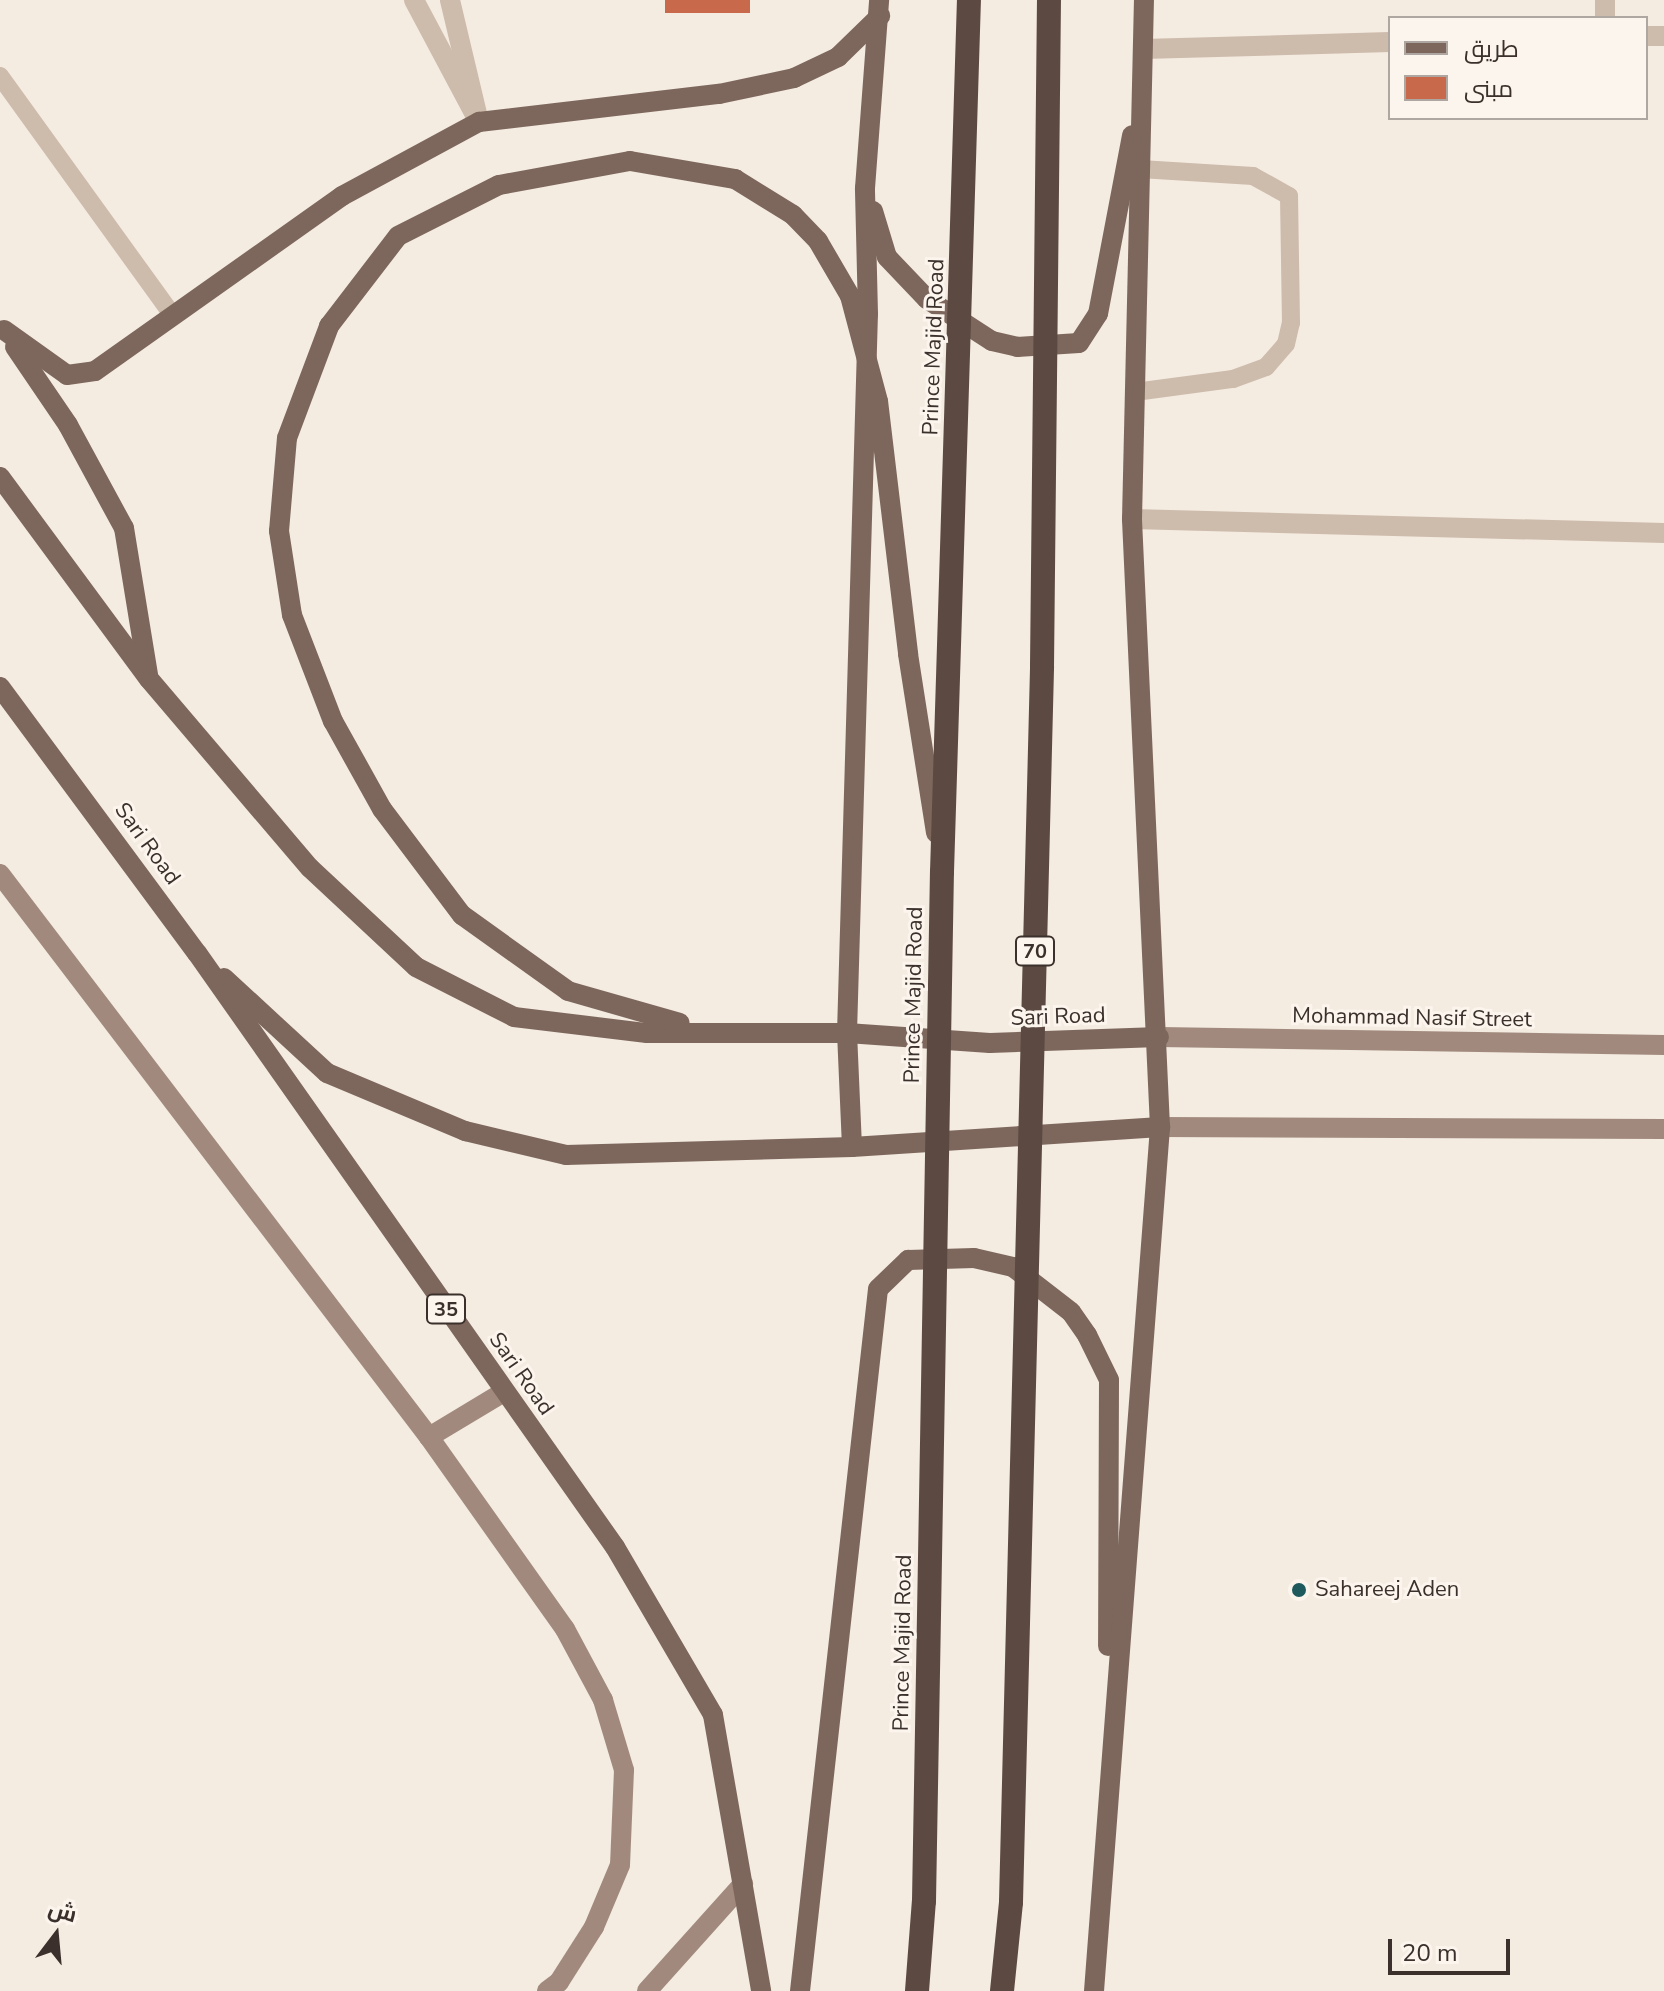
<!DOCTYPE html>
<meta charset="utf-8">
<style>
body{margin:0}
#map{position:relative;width:1664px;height:1991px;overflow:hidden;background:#f4ebe1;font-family:"Nunito Sans",Cairo,sans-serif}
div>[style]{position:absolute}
.building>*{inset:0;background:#c8694b;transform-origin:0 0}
.lane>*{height:18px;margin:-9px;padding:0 9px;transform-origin:9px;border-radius:9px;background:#cdbbac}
.street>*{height:20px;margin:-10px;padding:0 10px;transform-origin:10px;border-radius:10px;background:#cdbbac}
.secondary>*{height:20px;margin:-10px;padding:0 10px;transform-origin:10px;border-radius:10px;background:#a18a7d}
.primary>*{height:20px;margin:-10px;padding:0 10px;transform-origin:10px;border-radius:10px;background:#7d675c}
.highway>*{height:24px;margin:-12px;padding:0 12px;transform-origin:12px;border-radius:12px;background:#5c4a42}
.primary-bridge>*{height:20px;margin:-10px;padding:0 10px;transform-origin:10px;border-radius:10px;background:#7d675c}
.highway-bridge>*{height:24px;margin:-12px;padding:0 12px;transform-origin:12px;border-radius:12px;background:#5c4a42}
.dots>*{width:22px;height:22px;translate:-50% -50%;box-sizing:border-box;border:4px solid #fbf5ee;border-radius:50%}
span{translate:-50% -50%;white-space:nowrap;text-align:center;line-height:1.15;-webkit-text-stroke:6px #fbf5ee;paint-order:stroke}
.shield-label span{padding:2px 6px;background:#fbf5ee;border:2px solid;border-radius:6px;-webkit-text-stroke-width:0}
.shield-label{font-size:20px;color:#3b302b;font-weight:700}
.street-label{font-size:22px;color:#3b302b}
.poi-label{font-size:22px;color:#3b302b}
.left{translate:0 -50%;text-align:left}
.legend{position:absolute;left:1388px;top:16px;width:260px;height:104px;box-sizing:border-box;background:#fbf5ee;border:2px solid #aea6a0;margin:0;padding:10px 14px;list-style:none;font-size:24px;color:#3b302b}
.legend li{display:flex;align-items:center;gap:16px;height:40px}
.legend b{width:40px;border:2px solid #aea6a0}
.north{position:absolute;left:16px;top:1895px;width:80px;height:80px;-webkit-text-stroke:6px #fbf5ee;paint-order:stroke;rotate:16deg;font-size:22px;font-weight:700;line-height:32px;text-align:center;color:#3b302b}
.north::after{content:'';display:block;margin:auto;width:28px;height:36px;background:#3b302b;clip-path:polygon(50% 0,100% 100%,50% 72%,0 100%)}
.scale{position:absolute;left:1388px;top:1939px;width:122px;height:36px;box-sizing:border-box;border:4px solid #3b302b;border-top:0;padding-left:10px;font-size:24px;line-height:28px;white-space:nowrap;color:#3b302b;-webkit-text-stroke:6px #fbf5ee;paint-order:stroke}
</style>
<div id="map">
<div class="building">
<i style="left:665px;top:0;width:85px;height:13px"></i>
</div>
<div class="lane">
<i style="left:0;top:76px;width:296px;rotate:54.2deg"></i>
<i style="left:1135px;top:392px;width:99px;rotate:-7.6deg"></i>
<i style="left:1233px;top:379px;width:35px;rotate:-20deg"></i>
<i style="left:1266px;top:367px;width:30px;rotate:-49deg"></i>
<i style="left:1286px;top:344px;width:22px;rotate:-77deg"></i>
<i style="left:1291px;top:323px;width:127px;rotate:-90.9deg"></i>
<i style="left:1289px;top:196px;width:41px;rotate:-150.9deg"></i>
<i style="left:1253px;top:176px;width:113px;rotate:-176.5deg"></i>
</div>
<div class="street">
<i style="left:414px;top:0;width:138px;rotate:62deg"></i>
<i style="left:479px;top:122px;width:125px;rotate:-103.4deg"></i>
<i style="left:1605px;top:18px;width:18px;rotate:-90deg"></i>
<i style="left:1646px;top:36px;width:18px"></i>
<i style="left:1143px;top:49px;width:247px;rotate:-1.6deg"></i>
<i style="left:1132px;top:519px;width:532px;rotate:1.51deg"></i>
</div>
<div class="secondary">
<i style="left:0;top:874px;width:708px;rotate:52.69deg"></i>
<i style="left:429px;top:1437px;width:235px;rotate:54.7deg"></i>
<i style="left:565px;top:1629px;width:81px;rotate:61.8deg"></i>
<i style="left:603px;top:1700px;width:73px;rotate:73.3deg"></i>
<i style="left:624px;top:1770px;width:95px;rotate:92.4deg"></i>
<i style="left:620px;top:1865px;width:67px;rotate:112.8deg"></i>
<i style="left:594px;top:1927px;width:65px;rotate:122.5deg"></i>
<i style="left:559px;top:1982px;width:15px;rotate:143deg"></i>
<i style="left:1159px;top:1037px;width:505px;rotate:0.91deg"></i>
<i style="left:1160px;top:1127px;width:504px;rotate:0.23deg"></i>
<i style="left:429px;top:1437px;width:87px;rotate:-31deg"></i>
<i style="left:647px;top:1991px;width:144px;rotate:-48.1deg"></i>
</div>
<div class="primary">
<i style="left:873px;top:211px;width:48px;rotate:73.1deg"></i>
<i style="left:887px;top:257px;width:58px;rotate:46.4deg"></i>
<i style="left:927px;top:299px;width:77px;rotate:32.9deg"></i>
<i style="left:992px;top:341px;width:26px;rotate:13deg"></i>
<i style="left:1017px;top:347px;width:62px;rotate:-3.7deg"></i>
<i style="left:1079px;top:343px;width:35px;rotate:-57deg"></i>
<i style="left:1098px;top:314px;width:182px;rotate:-79.2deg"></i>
<i style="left:4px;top:330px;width:77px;rotate:35.5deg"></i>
<i style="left:67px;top:375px;width:28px;rotate:-8deg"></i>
<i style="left:95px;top:371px;width:303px;rotate:-35.3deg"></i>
<i style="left:342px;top:196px;width:156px;rotate:-28.4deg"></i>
<i style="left:479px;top:122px;width:242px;rotate:-6.7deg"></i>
<i style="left:719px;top:94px;width:77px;rotate:-12deg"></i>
<i style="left:794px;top:78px;width:49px;rotate:-25.5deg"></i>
<i style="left:838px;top:57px;width:59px;rotate:-44.3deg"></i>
<i style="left:15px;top:347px;width:94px;rotate:55.8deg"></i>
<i style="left:68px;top:425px;width:117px;rotate:61.5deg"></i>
<i style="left:124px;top:528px;width:149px;rotate:80.7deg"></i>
<i style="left:0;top:477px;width:251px;rotate:53.6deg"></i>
<i style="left:149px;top:679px;width:248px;rotate:49.6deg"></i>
<i style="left:310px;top:868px;width:145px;rotate:43deg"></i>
<i style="left:416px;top:967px;width:110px;rotate:27deg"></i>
<i style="left:514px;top:1017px;width:134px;rotate:6.9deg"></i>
<i style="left:647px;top:1033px;width:200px"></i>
<i style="left:847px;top:1033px;width:143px;rotate:4deg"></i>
<i style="left:990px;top:1043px;width:169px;rotate:-2deg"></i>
<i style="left:279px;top:531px;width:85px;rotate:81.2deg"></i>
<i style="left:292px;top:615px;width:114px;rotate:68.9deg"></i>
<i style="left:333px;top:721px;width:101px;rotate:60.9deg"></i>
<i style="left:382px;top:809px;width:133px;rotate:53deg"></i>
<i style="left:462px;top:915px;width:130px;rotate:35.6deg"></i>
<i style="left:568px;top:991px;width:116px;rotate:15.9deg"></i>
<i style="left:0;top:687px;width:331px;rotate:53.5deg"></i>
<i style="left:197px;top:953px;width:726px;rotate:54.87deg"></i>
<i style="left:615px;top:1547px;width:194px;rotate:59.7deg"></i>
<i style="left:713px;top:1715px;width:280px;rotate:80.1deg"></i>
<i style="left:224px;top:978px;width:140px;rotate:42.7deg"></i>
<i style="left:327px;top:1073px;width:150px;rotate:22.8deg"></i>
<i style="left:465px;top:1131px;width:104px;rotate:13.4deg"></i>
<i style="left:566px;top:1155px;width:286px;rotate:-1.6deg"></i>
<i style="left:852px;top:1147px;width:309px;rotate:-3.7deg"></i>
<i style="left:852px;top:1147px;width:114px;rotate:-92.5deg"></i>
<i style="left:847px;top:1033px;width:719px;rotate:-88.33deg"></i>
<i style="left:868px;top:314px;width:126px;rotate:-91.4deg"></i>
<i style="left:865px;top:188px;width:189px;rotate:-85.7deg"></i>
<i style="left:800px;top:1991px;width:706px;rotate:-83.66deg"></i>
<i style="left:878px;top:1289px;width:42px;rotate:-44deg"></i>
<i style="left:908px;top:1260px;width:66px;rotate:-1.7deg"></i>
<i style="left:974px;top:1258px;width:40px;rotate:13deg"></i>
<i style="left:1013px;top:1267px;width:73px;rotate:37.8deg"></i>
<i style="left:1071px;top:1312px;width:28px;rotate:55deg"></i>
<i style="left:1087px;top:1335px;width:50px;rotate:63.9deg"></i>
<i style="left:1109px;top:1380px;width:266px;rotate:90.2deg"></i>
<i style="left:1094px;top:1991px;width:867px;rotate:-85.63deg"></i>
<i style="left:1160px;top:1127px;width:609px;rotate:-92.64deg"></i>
<i style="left:1132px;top:519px;width:519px;rotate:-88.68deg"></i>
</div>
<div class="highway">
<i style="left:917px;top:1991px;width:90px;rotate:-85.6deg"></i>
<i style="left:1002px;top:1991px;width:89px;rotate:-84.2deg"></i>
</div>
<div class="primary-bridge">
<i style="left:279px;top:531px;width:93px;rotate:-85.1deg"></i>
<i style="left:287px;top:438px;width:120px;rotate:-69.4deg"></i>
<i style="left:329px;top:326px;width:113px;rotate:-52.5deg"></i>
<i style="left:398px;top:236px;width:113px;rotate:-26.8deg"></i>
<i style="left:499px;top:185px;width:133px;rotate:-10.4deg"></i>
<i style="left:630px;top:161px;width:107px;rotate:9.7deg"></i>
<i style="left:735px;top:179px;width:68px;rotate:31.8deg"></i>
<i style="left:793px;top:215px;width:36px;rotate:46deg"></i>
<i style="left:818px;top:241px;width:64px;rotate:59.8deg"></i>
<i style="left:850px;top:296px;width:109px;rotate:75.1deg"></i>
<i style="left:878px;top:401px;width:255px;rotate:83.2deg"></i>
<i style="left:908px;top:654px;width:181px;rotate:81.1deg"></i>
</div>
<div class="highway-bridge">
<i style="left:924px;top:1901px;width:1029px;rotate:-89deg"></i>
<i style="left:942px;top:872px;width:872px;rotate:-88.23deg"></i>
<i style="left:1011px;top:1902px;width:1236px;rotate:-88.56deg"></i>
<i style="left:1042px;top:666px;width:666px;rotate:-89.4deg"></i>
</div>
<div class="dots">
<i style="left:1299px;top:1590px;background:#1f5a5e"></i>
</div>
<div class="shield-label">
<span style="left:1035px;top:951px">70</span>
<span style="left:446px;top:1309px">35</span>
</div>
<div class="street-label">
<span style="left:934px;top:347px;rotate:-88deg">Prince Majid Road</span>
<span style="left:147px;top:844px;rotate:54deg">Sari Road</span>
<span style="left:914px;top:995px;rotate:-89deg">Prince Majid Road</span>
<span style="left:1058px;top:1017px;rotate:-2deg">Sari Road</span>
<span style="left:1412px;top:1018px;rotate:1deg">Mohammad Nasif Street</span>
<span style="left:521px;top:1374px;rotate:55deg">Sari Road</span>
<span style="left:903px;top:1643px;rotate:-89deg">Prince Majid Road</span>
</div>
<div class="poi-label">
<span class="left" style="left:1315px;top:1590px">Sahareej Aden</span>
</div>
<ul class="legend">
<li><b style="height:10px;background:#7d675c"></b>طريق</li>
<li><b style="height:22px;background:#c8694b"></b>مبنى</li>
</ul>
<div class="north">ش</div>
<div class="scale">20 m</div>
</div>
